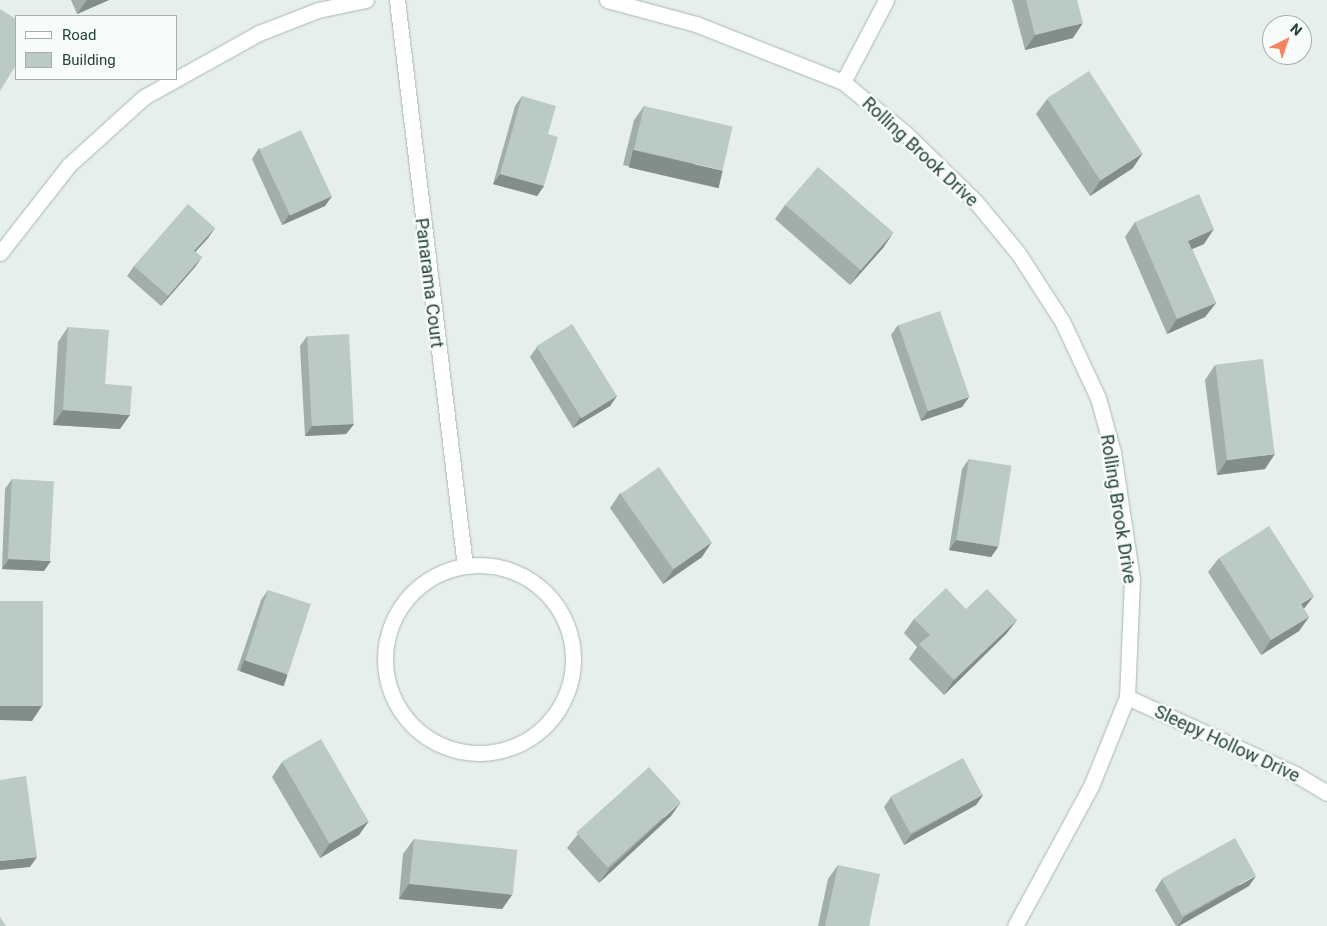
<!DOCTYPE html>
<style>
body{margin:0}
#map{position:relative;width:1327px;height:926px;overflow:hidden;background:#e6efeb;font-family:Roboto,sans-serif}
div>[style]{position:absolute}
.roads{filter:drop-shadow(0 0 1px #a8b8b2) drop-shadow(0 0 1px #a8b8b2)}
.minor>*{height:15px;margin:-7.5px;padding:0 7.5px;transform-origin:7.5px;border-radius:7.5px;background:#fff}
.minor>.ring{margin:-7.5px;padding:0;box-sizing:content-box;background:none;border:15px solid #fff;border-radius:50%}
.wall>*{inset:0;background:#a1aea9}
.shaded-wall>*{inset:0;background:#838d89;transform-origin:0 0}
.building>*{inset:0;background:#bbcac4;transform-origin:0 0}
span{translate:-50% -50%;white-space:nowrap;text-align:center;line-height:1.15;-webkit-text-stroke:5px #f7fbf9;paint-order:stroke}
.street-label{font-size:18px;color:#24423a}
.legend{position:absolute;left:15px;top:15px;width:162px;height:65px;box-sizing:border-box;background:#f7fbf9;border:1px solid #a3b1ad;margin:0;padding:6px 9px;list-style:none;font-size:15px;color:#24423a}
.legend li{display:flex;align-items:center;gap:10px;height:25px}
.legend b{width:25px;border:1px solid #a3b1ad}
.north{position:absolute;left:1262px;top:15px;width:50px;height:50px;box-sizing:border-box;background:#f7fbf9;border:1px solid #a3b1ad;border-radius:50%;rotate:41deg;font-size:14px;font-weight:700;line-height:20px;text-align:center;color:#24423a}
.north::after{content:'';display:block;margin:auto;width:18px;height:22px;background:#f4845f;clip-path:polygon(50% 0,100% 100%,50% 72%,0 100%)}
</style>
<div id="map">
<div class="roads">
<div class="minor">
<i style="left:397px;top:0;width:570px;rotate:83.15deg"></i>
<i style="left:607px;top:0;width:92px;rotate:15.1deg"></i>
<i style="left:696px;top:24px;width:158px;rotate:21.5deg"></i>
<i style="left:843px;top:82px;width:80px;rotate:39.4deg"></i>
<i style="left:905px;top:133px;width:98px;rotate:44.2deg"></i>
<i style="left:975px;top:201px;width:67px;rotate:50.4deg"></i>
<i style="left:1018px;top:253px;width:81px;rotate:57.1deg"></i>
<i style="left:1062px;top:321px;width:85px;rotate:64.9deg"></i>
<i style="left:1098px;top:398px;width:56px;rotate:74.5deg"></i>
<i style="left:1113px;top:452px;width:128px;rotate:81.5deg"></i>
<i style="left:1132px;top:579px;width:118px;rotate:92.4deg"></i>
<i style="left:1127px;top:697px;width:96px;rotate:112deg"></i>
<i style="left:1091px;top:786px;width:159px;rotate:118.5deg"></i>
<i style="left:843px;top:82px;width:93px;rotate:-62.3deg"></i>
<i style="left:0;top:253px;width:112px;rotate:-51.9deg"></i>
<i style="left:69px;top:165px;width:101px;rotate:-42.2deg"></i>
<i style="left:144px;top:97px;width:132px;rotate:-29.1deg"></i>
<i style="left:259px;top:33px;width:63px;rotate:-21.3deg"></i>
<i style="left:318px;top:10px;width:49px;rotate:-11.8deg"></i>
<i class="ring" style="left:385px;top:565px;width:173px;height:173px"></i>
<i style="left:1127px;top:697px;width:187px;rotate:24.6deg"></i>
<i style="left:1297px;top:775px;width:35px;rotate:31deg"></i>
</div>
</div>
<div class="wall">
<i style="clip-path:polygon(71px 0,109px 0,77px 14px)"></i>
<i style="clip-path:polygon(1012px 0,1077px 0,1073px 38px,1025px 50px)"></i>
<i style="clip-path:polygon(522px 96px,544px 186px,537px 196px,493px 184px,515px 106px)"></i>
<i style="clip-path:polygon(1047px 99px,1133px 168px,1090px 196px,1036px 114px)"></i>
<i style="clip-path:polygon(644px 106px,713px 186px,623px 165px,634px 120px)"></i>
<i style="clip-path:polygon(259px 148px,332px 196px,325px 206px,282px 225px,252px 159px)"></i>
<i style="clip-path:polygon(785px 205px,893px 233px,883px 248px,850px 285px,775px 219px)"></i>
<i style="clip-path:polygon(1135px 222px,1204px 244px,1192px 249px,1216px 303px,1205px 317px,1167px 334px,1125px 237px)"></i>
<i style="clip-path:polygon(215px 228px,208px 238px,195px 252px,202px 257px,195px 267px,161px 306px,127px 276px,134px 266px)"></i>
<i style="clip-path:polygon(898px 325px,969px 397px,962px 407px,921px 421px,891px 335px)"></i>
<i style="clip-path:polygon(68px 327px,105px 384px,120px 429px,53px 425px,58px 342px)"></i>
<i style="clip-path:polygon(307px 336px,354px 424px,346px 434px,305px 436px,300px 346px)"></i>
<i style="clip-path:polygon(537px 347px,617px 396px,610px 406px,573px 428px,530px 357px)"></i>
<i style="clip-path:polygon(1215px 365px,1265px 469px,1217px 475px,1205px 380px)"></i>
<i style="clip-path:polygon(969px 459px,998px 547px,991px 557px,949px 550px,962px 469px)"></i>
<i style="clip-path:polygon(12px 479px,44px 571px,2px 569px,5px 489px)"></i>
<i style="clip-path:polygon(620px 493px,702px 557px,663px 584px,610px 508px)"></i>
<i style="clip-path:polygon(1219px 558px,1304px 609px,1309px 617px,1299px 631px,1261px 655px,1208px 572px)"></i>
<i style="clip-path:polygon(268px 590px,287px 675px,280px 685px,237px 670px,261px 600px)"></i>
<i style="clip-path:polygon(966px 609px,1017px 620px,1006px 634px,944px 695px,909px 659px,917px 647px,904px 633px,914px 619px)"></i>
<i style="clip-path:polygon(282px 762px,359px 835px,320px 858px,272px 777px)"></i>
<i style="clip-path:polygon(983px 795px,976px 805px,904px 845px,884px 807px,891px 797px)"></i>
<i style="clip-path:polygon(671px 816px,599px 883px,567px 848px,578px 834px)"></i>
<i style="clip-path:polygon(414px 839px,512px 895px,502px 909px,399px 899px,403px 854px)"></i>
<i style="clip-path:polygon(838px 865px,869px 926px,818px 926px,828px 879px)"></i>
<i style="clip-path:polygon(1162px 879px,1249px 886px,1179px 926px,1176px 926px,1155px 890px)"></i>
</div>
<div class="shaded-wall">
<i style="clip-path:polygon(87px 0,109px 0,77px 14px)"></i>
<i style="clip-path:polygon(1083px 23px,1073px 38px,1025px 50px,1035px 35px)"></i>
<i style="left:633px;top:150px;width:92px;height:18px;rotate:13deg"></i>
<i style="clip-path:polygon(1143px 153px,1133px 168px,1090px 196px,1100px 181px)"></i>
<i style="clip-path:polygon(500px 174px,544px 186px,537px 196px,493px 184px)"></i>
<i style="clip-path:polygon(332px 196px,325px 206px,282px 225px,289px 215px)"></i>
<i style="clip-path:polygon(215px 228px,208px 238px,187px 261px,194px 251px)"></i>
<i style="clip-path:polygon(1214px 229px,1204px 244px,1178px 255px,1188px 241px)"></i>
<i style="clip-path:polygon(893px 233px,883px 248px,850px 285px,860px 271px)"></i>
<i style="clip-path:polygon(202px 257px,195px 267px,161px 306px,168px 296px)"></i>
<i style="clip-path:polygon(1216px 303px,1205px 317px,1167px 334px,1177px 319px)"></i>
<i style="clip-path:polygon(617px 396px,610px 406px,573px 428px,580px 418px)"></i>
<i style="clip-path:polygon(969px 397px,962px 407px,921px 421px,928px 411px)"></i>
<i style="clip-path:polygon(63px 410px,130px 415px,120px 429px,53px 425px)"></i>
<i style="clip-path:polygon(354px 424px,346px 434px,305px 436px,312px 426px)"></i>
<i style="clip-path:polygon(1275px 454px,1265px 469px,1217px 475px,1227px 460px)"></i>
<i style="clip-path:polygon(956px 540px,998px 547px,991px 557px,949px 550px)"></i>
<i style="clip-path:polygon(712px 542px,702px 557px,663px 584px,674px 569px)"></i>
<i style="clip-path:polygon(9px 559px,51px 561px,44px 571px,2px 569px)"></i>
<i style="clip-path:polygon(1314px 596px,1303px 610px,1301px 604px)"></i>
<i style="clip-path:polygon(1309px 617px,1299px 631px,1261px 655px,1271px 640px)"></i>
<i style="clip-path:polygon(1017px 620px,1006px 634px,944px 695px,954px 680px)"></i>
<i style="left:244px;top:660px;width:46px;height:12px;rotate:19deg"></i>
<i style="clip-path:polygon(0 706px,42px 706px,32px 721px,0 720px)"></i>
<i style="clip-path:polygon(983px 795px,976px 805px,904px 845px,911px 835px)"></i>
<i style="clip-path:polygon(681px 802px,671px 816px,599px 883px,610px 868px)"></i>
<i style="clip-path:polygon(369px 821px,359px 835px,320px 858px,330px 843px)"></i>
<i style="clip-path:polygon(37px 857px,30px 867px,0 870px,0 861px)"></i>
<i style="clip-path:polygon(1256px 876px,1249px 886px,1179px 926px,1178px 926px,1184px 917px)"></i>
<i style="clip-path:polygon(409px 884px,512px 895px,502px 909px,399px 899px)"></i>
</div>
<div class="building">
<i style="clip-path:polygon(1026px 0,1077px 0,1083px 23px,1035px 35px)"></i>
<i style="clip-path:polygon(0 9px,16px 19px,16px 65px,0 91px)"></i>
<i style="left:1089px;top:71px;width:98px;height:50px;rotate:57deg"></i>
<i style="clip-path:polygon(522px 96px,556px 106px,548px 134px,558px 137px,544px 186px,500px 174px)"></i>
<i style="left:644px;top:106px;width:91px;height:45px;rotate:13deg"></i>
<i style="left:301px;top:130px;width:73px;height:46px;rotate:65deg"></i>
<i style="left:818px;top:167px;width:100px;height:50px;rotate:41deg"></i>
<i style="clip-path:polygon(1199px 194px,1214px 229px,1188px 241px,1216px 303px,1177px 319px,1135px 222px)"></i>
<i style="clip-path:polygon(188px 204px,215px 228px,194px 251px,202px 257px,168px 296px,134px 266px)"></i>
<i style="left:940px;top:311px;width:91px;height:44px;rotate:71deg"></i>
<i style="left:572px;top:324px;width:85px;height:42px;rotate:58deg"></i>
<i style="clip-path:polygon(68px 327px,109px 330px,105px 384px,132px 386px,130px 415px,63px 410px)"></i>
<i style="left:349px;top:334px;width:90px;height:42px;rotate:87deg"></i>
<i style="left:1263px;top:359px;width:96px;height:48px;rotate:83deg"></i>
<i style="left:969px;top:459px;width:43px;height:82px;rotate:9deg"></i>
<i style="left:659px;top:467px;width:92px;height:47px;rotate:55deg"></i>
<i style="left:12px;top:479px;width:42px;height:80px;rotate:3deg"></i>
<i style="clip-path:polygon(1269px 526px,1314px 596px,1301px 604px,1309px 617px,1271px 640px,1219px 558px)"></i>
<i style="clip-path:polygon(946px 588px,966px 609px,987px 589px,1017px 620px,954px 680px,919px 644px,930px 635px,914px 619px)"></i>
<i style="left:268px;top:590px;width:45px;height:74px;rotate:18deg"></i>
<i style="left:0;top:601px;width:43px;height:105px"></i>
<i style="left:321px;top:739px;width:95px;height:45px;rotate:60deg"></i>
<i style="left:963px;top:758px;width:42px;height:82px;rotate:62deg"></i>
<i style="left:649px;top:767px;width:47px;height:98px;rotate:48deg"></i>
<i style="clip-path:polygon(26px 776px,37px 857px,0 861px,0 780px)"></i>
<i style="left:1235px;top:838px;width:43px;height:84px;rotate:61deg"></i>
<i style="left:414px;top:839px;width:104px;height:45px;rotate:6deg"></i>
<i style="clip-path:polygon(838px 865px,880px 874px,869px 926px,825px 926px)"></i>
<i style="clip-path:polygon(0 917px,6px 926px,0 926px)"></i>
</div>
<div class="street-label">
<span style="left:920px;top:152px;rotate:43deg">Rolling Brook Drive</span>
<span style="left:429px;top:283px;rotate:83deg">Panarama Court</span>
<span style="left:1118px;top:509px;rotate:81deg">Rolling Brook Drive</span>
<span style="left:1227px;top:744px;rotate:25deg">Sleepy Hollow Drive</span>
</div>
<ul class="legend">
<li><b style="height:6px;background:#fff"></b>Road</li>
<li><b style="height:14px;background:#bbcac4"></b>Building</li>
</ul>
<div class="north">N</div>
</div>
